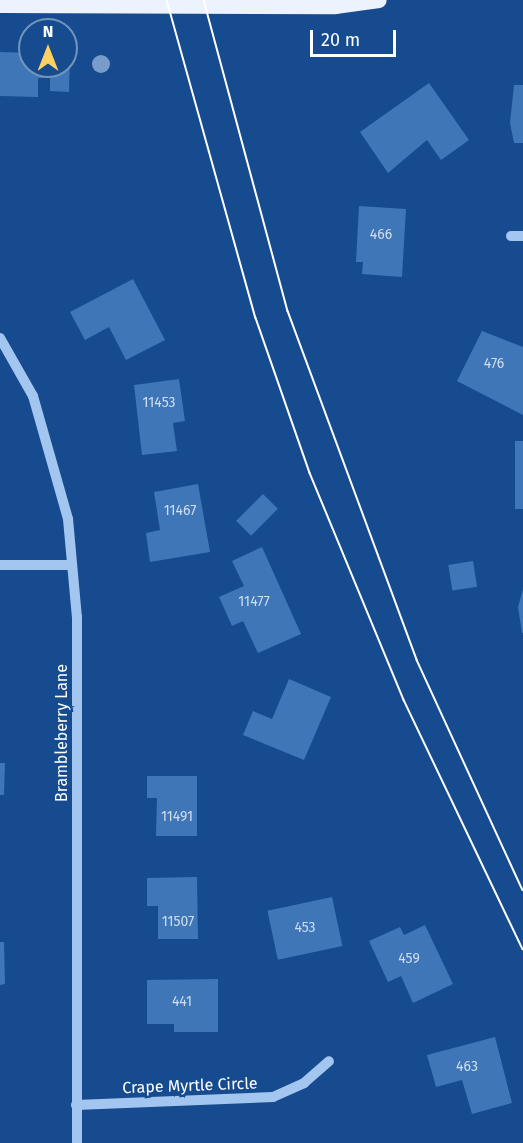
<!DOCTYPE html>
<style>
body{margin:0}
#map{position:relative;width:523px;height:1143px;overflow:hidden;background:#164c8f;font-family:"Fira Sans",sans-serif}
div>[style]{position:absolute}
.building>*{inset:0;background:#3e76b8;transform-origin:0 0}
.minor>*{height:10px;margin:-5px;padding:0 5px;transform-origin:5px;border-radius:5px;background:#a3c6f0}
.major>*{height:15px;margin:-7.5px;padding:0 7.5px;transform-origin:7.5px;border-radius:7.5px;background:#ecf3ff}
.tram>*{height:1.5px;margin:-0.75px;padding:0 0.75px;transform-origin:0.75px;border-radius:0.75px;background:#fff}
.trees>*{width:18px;height:18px;margin:-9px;border-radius:50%;background:#789dca}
span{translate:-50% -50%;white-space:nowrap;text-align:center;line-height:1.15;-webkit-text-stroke:5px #164c8f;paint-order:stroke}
.number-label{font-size:14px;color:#cfdded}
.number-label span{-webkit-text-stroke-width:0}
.street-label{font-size:16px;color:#fff}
.north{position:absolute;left:18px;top:18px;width:60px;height:60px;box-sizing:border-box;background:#164c8f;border:2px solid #7394bc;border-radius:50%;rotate:0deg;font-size:16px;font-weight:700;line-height:24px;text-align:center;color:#fff}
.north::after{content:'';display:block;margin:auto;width:21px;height:27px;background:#ffd062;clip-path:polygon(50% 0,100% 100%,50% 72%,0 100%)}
.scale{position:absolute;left:310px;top:30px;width:86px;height:27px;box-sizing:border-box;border:3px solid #fff;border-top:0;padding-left:8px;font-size:18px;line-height:21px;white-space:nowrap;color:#fff;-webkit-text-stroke:4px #164c8f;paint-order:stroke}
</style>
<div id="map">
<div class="building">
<i style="clip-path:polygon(0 52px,30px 53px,30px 66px,66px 66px,70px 53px,69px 92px,50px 91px,50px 78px,38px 78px,38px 97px,0 96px)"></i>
<i style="clip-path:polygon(429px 83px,469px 140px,441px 160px,427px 140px,388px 173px,360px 132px)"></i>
<i style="clip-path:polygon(514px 85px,523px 85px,523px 143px,514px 143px,510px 123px)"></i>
<i style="clip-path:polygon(359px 206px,406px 209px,402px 277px,362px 274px,363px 262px,356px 262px)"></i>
<i style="clip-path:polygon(133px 279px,165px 340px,126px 360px,109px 327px,85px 340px,70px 312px)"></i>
<i style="clip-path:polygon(482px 331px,523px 347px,523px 415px,457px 381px)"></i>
<i style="clip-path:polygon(179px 379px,185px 421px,173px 423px,177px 451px,142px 455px,134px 385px)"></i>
<i style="left:515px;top:441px;width:8px;height:68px"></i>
<i style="clip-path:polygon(198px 484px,210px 552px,150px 562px,146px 533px,160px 530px,154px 492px)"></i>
<i style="left:263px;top:494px;width:21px;height:38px;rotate:45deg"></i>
<i style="clip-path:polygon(262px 547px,301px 634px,258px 653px,243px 621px,232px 626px,219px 597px,244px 586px,232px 561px)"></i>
<i style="left:473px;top:561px;width:26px;height:25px;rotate:81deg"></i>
<i style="clip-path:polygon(523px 589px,523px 633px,522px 633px,518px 607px)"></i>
<i style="clip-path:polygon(289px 679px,331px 697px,304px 760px,243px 735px,253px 711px,272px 719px)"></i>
<i style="clip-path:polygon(0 763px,5px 763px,4px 795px,0 795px)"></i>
<i style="clip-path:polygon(147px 776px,197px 776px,197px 836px,156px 836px,157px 798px,147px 798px)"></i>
<i style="clip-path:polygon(197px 877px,198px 939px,158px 939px,158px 906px,147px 906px,147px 878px)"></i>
<i style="left:332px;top:897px;width:50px;height:66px;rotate:78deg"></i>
<i style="clip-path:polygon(425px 925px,453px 984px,413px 1003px,401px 976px,388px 982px,369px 941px,400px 927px,404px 935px)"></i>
<i style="clip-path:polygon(0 942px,4px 942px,5px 984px,0 985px)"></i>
<i style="clip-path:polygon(218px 979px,218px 1032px,174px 1032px,174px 1024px,147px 1024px,147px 980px)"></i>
<i style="clip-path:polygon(495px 1037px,512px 1103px,472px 1114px,462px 1080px,436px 1087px,427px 1055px)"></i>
</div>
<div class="minor">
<i style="left:511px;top:236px;width:12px"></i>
<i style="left:0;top:338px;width:67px;rotate:60.4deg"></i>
<i style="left:33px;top:396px;width:128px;rotate:74.1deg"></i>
<i style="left:68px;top:519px;width:98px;rotate:84.8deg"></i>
<i style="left:77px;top:617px;width:526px;rotate:90deg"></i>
<i style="left:0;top:565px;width:72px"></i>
<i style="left:76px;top:1105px;width:197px;rotate:-2.3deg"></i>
<i style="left:273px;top:1097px;width:34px;rotate:-24deg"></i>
<i style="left:304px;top:1083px;width:33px;rotate:-41deg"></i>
</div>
<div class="major">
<i style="left:0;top:5px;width:335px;rotate:0.2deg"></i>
<i style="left:335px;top:6px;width:44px;rotate:-7.8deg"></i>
</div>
<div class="tram">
<i style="left:167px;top:0;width:330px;rotate:74.4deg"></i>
<i style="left:256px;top:318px;width:164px;rotate:70.8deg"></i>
<i style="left:310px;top:473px;width:246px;rotate:67.5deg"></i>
<i style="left:404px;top:700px;width:276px;rotate:64.5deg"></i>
<i style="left:204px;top:0;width:322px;rotate:74.9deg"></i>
<i style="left:288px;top:311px;width:372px;rotate:69.7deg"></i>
<i style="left:417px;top:660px;width:253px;rotate:65.3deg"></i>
</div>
<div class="trees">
<i style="left:101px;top:64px"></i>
</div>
<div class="number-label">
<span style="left:381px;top:235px">466</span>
<span style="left:494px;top:364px">476</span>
<span style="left:159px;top:403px">11453</span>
<span style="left:180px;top:511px">11467</span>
<span style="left:254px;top:602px">11477</span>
<span style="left:177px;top:817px">11491</span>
<span style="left:178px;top:922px">11507</span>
<span style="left:305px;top:928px">453</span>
<span style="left:409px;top:959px">459</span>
<span style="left:182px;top:1002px">441</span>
<span style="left:467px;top:1067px">463</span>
</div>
<div class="street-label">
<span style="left:62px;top:733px;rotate:-90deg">Brambleberry Lane</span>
<span style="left:190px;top:1086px;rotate:-2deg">Crape Myrtle Circle</span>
</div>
<div class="north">N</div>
<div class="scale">20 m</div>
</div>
